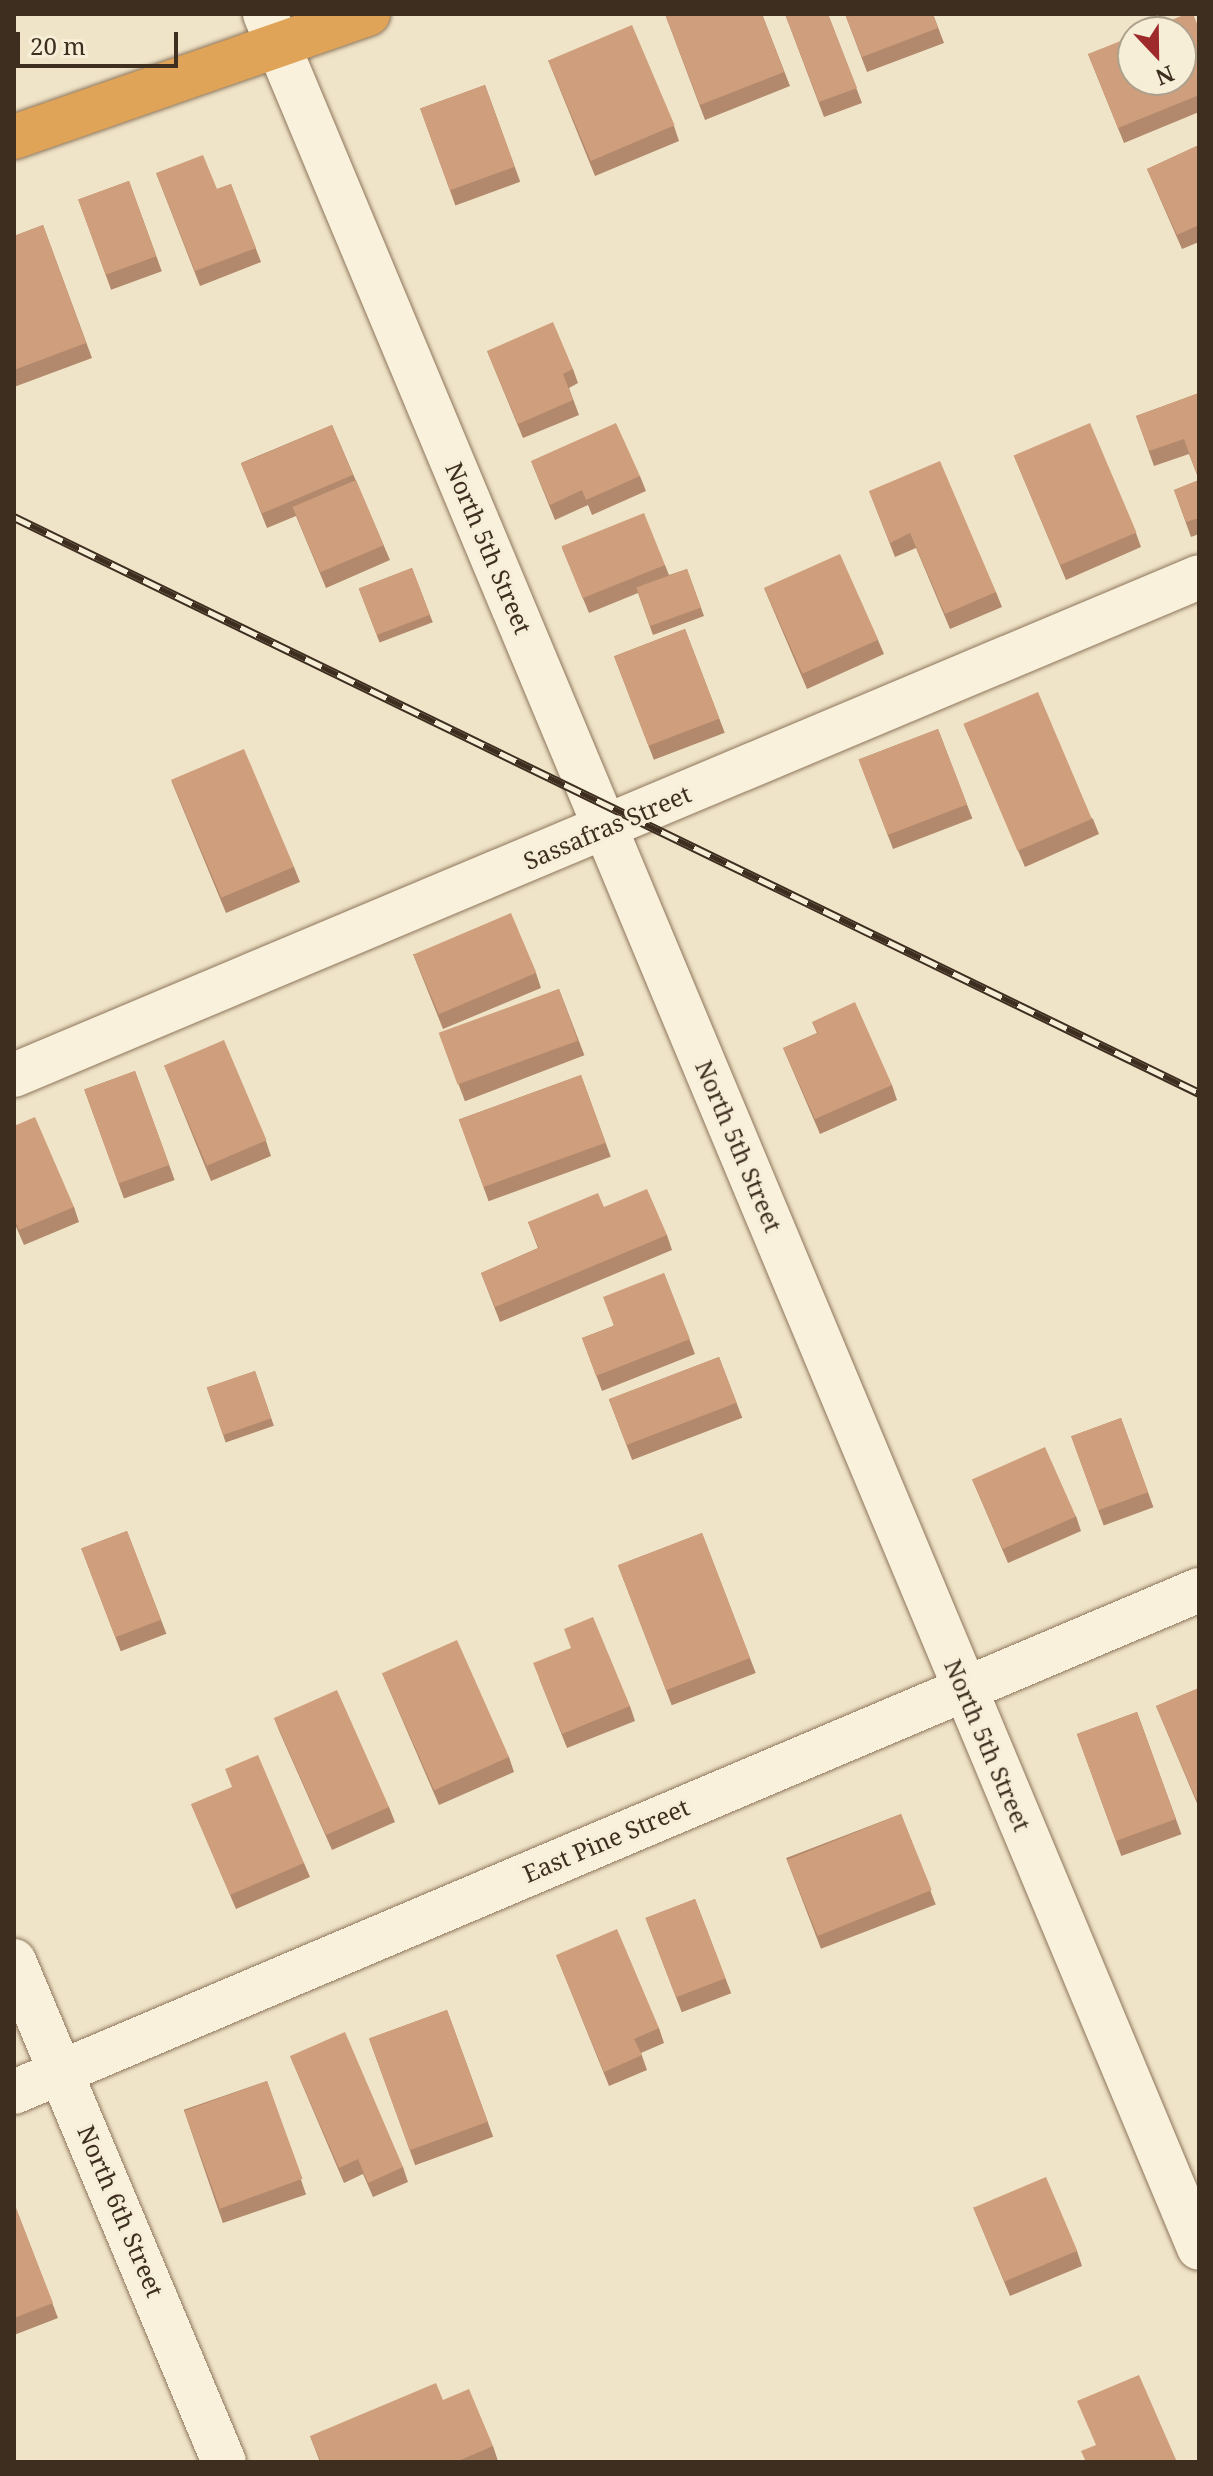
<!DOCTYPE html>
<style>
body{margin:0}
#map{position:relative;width:1213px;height:2476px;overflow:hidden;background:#f0e4c8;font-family:"Noto Serif",serif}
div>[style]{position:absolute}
.roads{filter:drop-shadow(0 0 2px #8d765c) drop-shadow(0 0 2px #8d765c)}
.minor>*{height:44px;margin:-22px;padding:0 22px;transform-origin:22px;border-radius:22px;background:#faf1dc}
.highway>*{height:44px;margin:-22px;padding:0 22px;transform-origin:22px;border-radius:22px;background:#e0a458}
.rail>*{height:9px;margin-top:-4.5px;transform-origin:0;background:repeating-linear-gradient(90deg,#f7eed8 0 18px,#3d2e20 0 36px);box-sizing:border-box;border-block:2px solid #3d2e20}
.wall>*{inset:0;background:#b2896c;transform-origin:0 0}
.building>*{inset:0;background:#cf9f7d;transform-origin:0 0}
span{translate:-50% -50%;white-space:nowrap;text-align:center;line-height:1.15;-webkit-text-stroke:6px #f7eed8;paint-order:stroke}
.street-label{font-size:24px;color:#3d2e20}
.frame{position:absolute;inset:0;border:16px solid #3d2e20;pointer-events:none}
.north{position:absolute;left:1117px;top:16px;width:80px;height:80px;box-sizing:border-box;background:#f7eed8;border:2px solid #ada18e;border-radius:50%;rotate:158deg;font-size:22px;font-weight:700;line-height:32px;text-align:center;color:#3d2e20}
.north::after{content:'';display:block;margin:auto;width:28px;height:36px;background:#9e2a2b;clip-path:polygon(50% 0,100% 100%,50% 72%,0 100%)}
.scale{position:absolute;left:16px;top:32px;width:162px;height:36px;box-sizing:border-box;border:4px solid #3d2e20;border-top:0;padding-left:10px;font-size:24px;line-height:28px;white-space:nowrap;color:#3d2e20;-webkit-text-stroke:6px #f7eed8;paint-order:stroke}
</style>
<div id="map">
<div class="roads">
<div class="minor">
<i style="left:265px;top:14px;width:2421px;rotate:67.31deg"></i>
<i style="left:14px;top:1075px;width:1285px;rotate:-22.79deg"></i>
<i style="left:14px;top:1961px;width:543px;rotate:67.26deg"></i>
<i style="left:14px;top:2092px;width:1287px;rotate:-22.96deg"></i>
</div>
<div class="highway">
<i style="left:14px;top:137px;width:375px;rotate:-19.2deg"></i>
</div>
</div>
<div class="rail">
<i style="left:14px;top:517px;width:1318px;rotate:25.92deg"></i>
</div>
<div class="wall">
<i style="clip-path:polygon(665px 14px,762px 14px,790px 86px,705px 120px)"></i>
<i style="clip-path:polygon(785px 14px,828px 14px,862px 103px,824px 117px)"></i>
<i style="clip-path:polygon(845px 14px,933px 14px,944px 43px,867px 72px)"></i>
<i style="clip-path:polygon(1199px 28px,1199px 112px,1124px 143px,1088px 54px)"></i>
<i style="clip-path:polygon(548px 60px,674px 126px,679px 141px,595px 176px)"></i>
<i style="left:485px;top:85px;width:103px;height:69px;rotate:70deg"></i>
<i style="clip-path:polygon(1199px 145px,1199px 242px,1182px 249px,1147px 169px)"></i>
<i style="clip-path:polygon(156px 173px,217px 189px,231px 184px,261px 262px,200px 286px)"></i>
<i style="left:129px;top:181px;width:96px;height:54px;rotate:70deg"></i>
<i style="clip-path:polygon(43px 225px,92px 358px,14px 387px,14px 236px)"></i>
<i style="clip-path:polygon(487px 351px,573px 369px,578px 383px,569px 388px,579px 415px,523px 438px)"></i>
<i style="clip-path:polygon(1199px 393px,1199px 534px,1191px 537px,1174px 490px,1199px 480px,1189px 454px,1154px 466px,1136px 416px)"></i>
<i style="clip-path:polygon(332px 425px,390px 560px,326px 588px,296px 516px,267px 528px,241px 463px)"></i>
<i style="clip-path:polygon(1014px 456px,1136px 533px,1141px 547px,1066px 580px)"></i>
<i style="clip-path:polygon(531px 461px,640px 476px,646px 491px,592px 515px,588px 505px,555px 520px)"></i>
<i style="clip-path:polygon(869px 491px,996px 592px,1002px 607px,950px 629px,916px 548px,895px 557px)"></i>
<i style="clip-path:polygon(562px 548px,665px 565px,669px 575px,687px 569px,704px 616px,653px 635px,638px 593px,589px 613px)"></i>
<i style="left:412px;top:568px;width:58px;height:57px;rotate:69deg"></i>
<i style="clip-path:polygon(764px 588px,878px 640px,884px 654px,807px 689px)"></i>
<i style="left:685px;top:629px;width:111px;height:76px;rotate:69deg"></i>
<i style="clip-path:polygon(964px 725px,1093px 819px,1099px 834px,1025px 867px)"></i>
<i style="left:938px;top:729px;width:96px;height:85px;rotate:69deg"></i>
<i style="clip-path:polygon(171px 780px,294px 867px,300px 882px,226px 913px)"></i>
<i style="clip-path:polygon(413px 954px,536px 973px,541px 988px,443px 1029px)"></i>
<i style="left:559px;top:989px;width:71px;height:128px;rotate:69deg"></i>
<i style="clip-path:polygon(812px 1022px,892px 1085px,897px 1100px,820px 1134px,783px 1048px,817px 1033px)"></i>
<i style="clip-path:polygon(164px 1065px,266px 1141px,271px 1156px,211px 1181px)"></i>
<i style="left:135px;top:1071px;width:116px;height:54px;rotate:70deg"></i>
<i style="left:581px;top:1075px;width:87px;height:130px;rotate:70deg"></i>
<i style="clip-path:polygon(14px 1126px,74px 1207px,79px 1222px,24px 1245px,14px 1222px)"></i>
<i style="clip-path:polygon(604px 1207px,667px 1235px,672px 1250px,500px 1322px,481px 1273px,538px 1248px,528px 1222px)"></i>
<i style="clip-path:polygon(664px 1273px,695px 1354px,602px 1391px,582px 1338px,613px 1326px)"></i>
<i style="left:719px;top:1357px;width:65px;height:118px;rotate:69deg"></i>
<i style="left:255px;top:1371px;width:58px;height:51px;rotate:71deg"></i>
<i style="left:1121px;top:1418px;width:95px;height:53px;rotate:70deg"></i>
<i style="clip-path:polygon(972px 1479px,1076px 1516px,1081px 1531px,1008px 1563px)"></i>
<i style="left:127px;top:1531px;width:110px;height:49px;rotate:69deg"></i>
<i style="left:702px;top:1533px;width:150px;height:90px;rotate:69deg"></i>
<i style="clip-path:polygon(382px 1673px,509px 1757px,514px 1772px,439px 1805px)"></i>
<i style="clip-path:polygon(539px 1678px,630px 1706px,635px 1721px,567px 1748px)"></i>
<i style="clip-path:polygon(1199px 1688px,1199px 1808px,1156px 1706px)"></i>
<i style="left:1137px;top:1712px;width:130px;height:64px;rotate:70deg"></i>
<i style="clip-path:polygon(274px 1718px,389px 1807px,395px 1822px,332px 1850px,280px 1733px)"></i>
<i style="clip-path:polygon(191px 1804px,304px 1863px,310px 1877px,236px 1909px)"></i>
<i style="left:901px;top:1814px;width:97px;height:123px;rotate:69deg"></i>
<i style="left:695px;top:1899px;width:101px;height:53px;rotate:69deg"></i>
<i style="clip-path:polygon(556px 1955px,659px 2028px,664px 2043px,641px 2053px,647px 2070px,609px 2086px)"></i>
<i style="left:447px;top:2010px;width:135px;height:83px;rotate:70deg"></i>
<i style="clip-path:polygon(290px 2056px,403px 2167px,408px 2182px,373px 2197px,363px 2174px,344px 2183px)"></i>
<i style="left:267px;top:2081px;width:120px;height:88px;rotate:71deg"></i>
<i style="clip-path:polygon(14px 2203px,58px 2318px,14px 2335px)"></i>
<i style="clip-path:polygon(973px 2207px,1077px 2251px,1082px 2266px,1010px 2296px)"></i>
<i style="clip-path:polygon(310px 2436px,493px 2446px,498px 2461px,320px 2462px)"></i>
</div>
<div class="building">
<i style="clip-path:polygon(665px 14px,762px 14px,784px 72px,700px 105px)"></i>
<i style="clip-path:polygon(785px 14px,828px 14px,857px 88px,819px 102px)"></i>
<i style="clip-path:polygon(845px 14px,933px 14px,938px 28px,862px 57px)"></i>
<i style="clip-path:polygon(1186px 14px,1193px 14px,1199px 28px,1199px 95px,1118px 128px,1088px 54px,1133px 36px,1133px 80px,1181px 80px,1181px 32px,1142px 32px)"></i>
<i style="left:632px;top:25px;width:109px;height:91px;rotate:67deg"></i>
<i style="left:485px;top:85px;width:87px;height:69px;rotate:70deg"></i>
<i style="clip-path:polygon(1199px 145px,1199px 225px,1177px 235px,1147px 169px)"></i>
<i style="clip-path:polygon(203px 155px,217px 189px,231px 184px,256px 248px,195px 271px,156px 173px)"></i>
<i style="left:129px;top:181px;width:80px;height:54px;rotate:70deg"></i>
<i style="clip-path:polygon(43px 225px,86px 343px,14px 370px,14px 236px)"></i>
<i style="clip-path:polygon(553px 322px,573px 369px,563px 374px,573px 400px,518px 424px,487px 351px)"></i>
<i style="clip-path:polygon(1199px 393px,1199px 518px,1186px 522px,1174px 490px,1199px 480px,1184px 439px,1149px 451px,1136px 416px)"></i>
<i style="clip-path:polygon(616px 423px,640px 476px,586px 500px,582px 490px,550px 505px,531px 461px)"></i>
<i style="left:1090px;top:423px;width:119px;height:83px;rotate:67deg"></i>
<i style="left:332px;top:425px;width:54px;height:99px;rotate:67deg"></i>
<i style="clip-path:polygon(940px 461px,996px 592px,945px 614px,910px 533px,890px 543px,869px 491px)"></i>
<i style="left:356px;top:480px;width:71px;height:69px;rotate:67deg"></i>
<i style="left:644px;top:513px;width:56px;height:89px;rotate:68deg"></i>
<i style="left:840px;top:554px;width:94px;height:83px;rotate:66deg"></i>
<i style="left:412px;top:568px;width:50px;height:57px;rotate:69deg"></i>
<i style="left:687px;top:569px;width:41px;height:54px;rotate:70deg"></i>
<i style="left:685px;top:629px;width:96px;height:76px;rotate:69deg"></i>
<i style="left:1038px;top:692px;width:138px;height:81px;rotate:67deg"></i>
<i style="left:938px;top:729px;width:81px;height:85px;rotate:69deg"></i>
<i style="left:244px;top:749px;width:128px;height:79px;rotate:67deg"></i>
<i style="left:511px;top:913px;width:65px;height:106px;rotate:67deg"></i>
<i style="left:559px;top:989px;width:55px;height:128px;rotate:70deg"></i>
<i style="clip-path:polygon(855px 1002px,892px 1085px,815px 1119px,783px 1048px,818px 1033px,812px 1022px)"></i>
<i style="left:224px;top:1040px;width:109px;height:65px;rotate:67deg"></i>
<i style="left:135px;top:1071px;width:100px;height:54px;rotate:70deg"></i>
<i style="left:581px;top:1075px;width:72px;height:130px;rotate:70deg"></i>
<i style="clip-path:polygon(35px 1117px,74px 1207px,19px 1230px,14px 1219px,14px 1126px)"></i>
<i style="clip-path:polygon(647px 1189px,667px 1235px,495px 1307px,481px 1273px,539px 1248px,528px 1222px,598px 1193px,604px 1207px)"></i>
<i style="clip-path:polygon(664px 1273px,690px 1339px,596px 1376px,582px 1338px,614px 1326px,603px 1297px)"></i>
<i style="left:719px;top:1357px;width:49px;height:118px;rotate:69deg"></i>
<i style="left:255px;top:1371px;width:50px;height:51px;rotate:71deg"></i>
<i style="left:1121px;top:1418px;width:79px;height:53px;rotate:70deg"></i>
<i style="left:1045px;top:1447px;width:76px;height:80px;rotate:66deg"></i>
<i style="left:127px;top:1531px;width:95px;height:49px;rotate:69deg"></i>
<i style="left:702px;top:1533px;width:134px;height:90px;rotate:69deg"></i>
<i style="clip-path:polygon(593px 1617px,630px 1706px,562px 1734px,533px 1663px,571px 1648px,564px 1629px)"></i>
<i style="left:457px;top:1640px;width:128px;height:82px;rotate:66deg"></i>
<i style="clip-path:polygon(1199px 1688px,1199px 1798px,1196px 1799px,1156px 1706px)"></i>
<i style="left:337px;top:1690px;width:128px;height:69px;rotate:66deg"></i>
<i style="left:1137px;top:1712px;width:114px;height:64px;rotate:70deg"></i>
<i style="clip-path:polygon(258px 1755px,304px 1863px,230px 1895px,191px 1804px,232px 1787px,225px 1769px)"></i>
<i style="left:901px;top:1814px;width:82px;height:123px;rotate:68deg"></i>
<i style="left:695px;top:1899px;width:85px;height:53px;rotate:69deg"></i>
<i style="clip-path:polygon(617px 1929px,659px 2028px,634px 2039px,642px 2055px,604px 2072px,556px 1955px)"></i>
<i style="left:447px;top:2010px;width:119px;height:83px;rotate:70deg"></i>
<i style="clip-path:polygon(345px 2032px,403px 2167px,368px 2183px,358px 2159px,339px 2168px,290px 2056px)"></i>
<i style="left:267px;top:2081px;width:104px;height:88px;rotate:70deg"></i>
<i style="left:1046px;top:2177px;width:80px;height:79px;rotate:67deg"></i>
<i style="clip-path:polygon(14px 2203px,53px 2303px,14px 2318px)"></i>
<i style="clip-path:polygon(1139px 2375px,1177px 2462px,1086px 2462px,1081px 2451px,1096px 2445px,1077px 2401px)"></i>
<i style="clip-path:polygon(436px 2383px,443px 2400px,469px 2389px,493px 2446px,456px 2462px,321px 2462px,310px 2436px)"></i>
</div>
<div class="street-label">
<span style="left:489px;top:548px;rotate:67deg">North 5th Street</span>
<span style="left:607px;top:827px;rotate:-23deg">Sassafras Street</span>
<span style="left:739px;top:1146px;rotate:67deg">North 5th Street</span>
<span style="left:988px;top:1745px;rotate:67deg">North 5th Street</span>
<span style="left:606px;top:1840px;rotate:-23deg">East Pine Street</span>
<span style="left:121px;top:2211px;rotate:67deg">North 6th Street</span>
</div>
<div class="frame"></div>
<div class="north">N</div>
<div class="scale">20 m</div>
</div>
